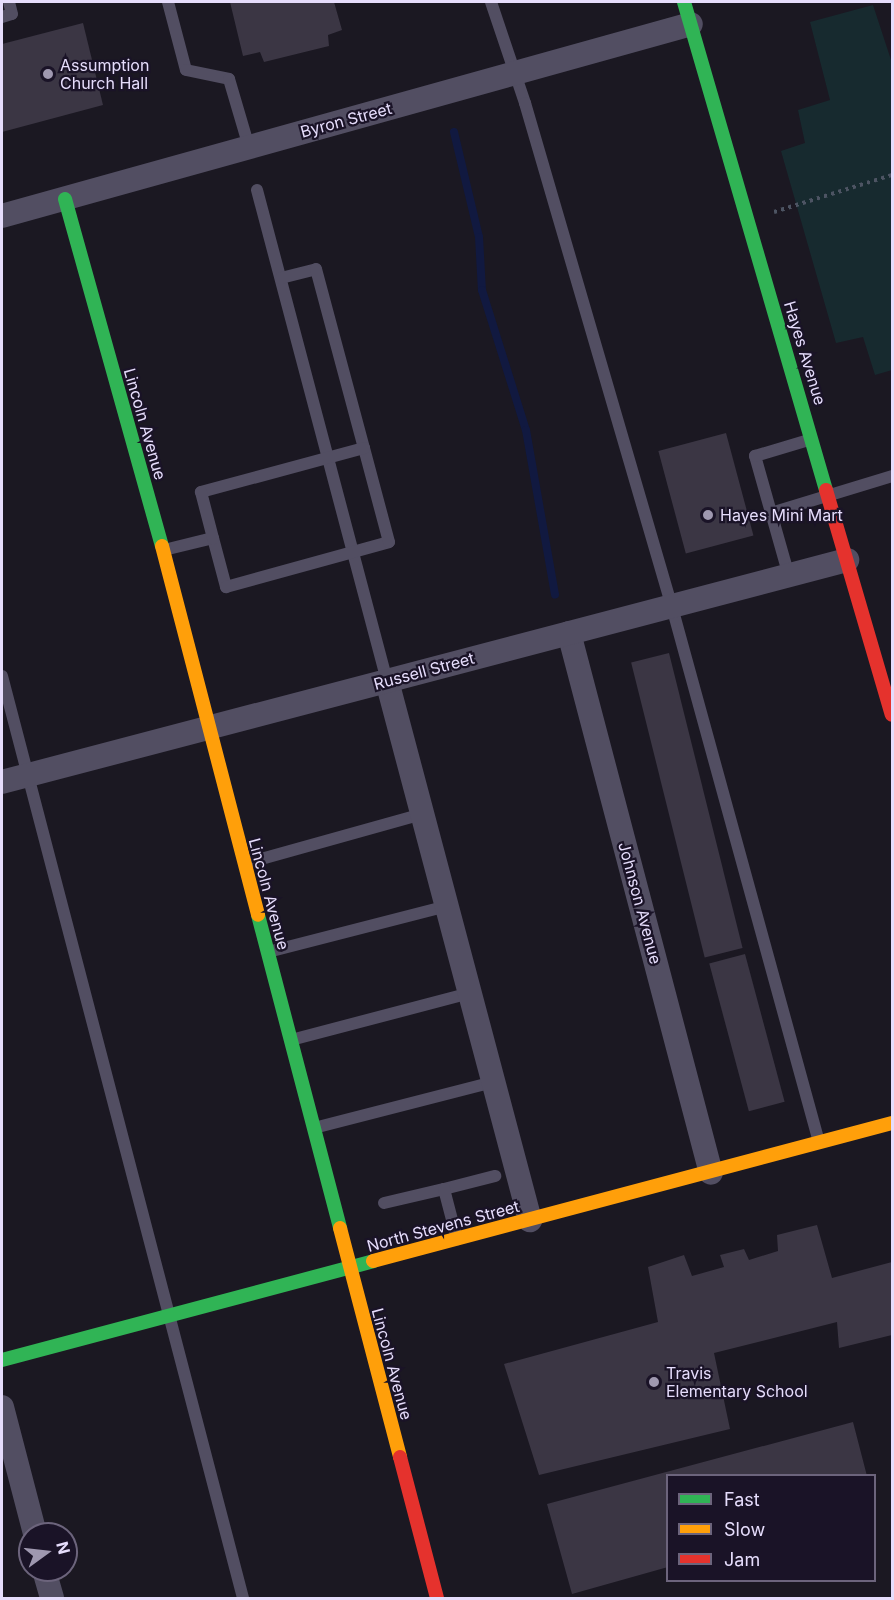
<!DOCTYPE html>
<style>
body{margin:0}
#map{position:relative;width:894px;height:1600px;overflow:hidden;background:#1b1822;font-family:Inter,sans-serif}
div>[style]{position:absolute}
.green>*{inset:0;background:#172a2f}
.stream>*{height:8px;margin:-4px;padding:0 4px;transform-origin:4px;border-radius:4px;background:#111940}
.building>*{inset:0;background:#3b3644;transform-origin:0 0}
.path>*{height:4px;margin-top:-2px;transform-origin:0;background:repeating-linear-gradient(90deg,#4d5463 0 3px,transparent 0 7.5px)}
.lane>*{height:12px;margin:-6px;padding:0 6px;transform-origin:6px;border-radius:6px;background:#524e62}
.street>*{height:24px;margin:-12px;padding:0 12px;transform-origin:12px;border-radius:12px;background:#524e62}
.fast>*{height:14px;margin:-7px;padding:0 7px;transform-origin:7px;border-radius:7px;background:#30b455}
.slow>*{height:14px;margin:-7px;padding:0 7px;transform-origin:7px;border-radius:7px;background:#ff9f0a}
.jam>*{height:14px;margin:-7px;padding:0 7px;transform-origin:7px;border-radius:7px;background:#e5322d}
.dots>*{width:16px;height:16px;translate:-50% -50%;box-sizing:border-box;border:3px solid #1a1327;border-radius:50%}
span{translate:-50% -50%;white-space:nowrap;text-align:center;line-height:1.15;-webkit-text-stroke:4.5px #1a1327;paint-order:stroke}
.poi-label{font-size:16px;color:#e6ddfc}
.left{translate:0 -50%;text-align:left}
.street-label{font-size:16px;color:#e6ddfc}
.frame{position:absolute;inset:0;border:3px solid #e6ddfc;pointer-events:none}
.legend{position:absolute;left:666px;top:1474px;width:210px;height:108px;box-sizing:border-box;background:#1a1327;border:2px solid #6c647c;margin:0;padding:8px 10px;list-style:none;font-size:18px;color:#e6ddfc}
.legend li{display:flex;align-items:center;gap:12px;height:30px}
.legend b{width:30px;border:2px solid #6c647c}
.north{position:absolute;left:18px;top:1522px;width:60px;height:60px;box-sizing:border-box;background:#1a1327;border:2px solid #6c647c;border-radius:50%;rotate:75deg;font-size:16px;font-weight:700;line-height:24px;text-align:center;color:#e6ddfc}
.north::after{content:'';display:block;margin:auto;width:21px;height:27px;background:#9f98b0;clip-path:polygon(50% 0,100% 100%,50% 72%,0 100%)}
</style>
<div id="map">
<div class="green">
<i style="clip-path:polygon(873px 5px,892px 63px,892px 370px,875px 375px,863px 337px,836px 343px,781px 151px,805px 143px,798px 110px,830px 100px,810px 22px)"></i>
</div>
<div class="stream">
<i style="left:454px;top:132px;width:108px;rotate:76.6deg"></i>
<i style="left:479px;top:237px;width:53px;rotate:86.8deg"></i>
<i style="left:482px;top:290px;width:147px;rotate:72.6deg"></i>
<i style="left:526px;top:430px;width:167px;rotate:80deg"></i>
</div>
<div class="building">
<i style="clip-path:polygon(230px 2px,334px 2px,342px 30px,328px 35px,329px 46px,264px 62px,260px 52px,243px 56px)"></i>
<i style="clip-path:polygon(83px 23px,103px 105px,2px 132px,2px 44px)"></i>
<i style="left:726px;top:433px;width:106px;height:70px;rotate:75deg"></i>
<i style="left:669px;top:653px;width:304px;height:39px;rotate:76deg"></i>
<i style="left:745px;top:954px;width:153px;height:37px;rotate:75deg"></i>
<i style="clip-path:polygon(817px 1225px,832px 1278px,892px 1262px,892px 1335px,839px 1348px,837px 1322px,714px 1353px,730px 1429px,539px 1475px,504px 1364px,658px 1322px,648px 1267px,684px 1255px,692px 1276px,724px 1267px,720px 1255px,744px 1249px,749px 1260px,778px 1251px,777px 1235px)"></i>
<i style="clip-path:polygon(853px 1422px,867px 1476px,668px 1476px,668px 1567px,572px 1594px,547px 1504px)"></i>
</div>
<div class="path">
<i style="left:774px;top:212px;width:124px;rotate:-17.4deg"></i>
</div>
<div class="lane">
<i style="left:168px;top:2px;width:70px;rotate:75.2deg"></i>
<i style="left:186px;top:70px;width:44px;rotate:11.8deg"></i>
<i style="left:229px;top:79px;width:71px;rotate:73.6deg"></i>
<i style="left:491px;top:2px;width:107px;rotate:71.4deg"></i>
<i style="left:525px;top:103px;width:525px;rotate:73.74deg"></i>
<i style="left:672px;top:607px;width:555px;rotate:74.64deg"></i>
<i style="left:2px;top:17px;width:10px;rotate:-17deg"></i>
<i style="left:12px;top:14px;width:12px;rotate:-104deg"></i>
<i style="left:257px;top:190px;width:508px;rotate:75.17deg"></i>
<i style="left:281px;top:278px;width:36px;rotate:-14deg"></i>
<i style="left:316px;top:269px;width:185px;rotate:75deg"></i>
<i style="left:771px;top:513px;width:127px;rotate:-17deg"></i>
<i style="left:164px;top:550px;width:50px;rotate:-13.8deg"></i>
<i style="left:213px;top:538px;width:51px;rotate:75.1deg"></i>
<i style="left:226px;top:587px;width:169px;rotate:-15.4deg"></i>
<i style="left:389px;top:542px;width:97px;rotate:-104.9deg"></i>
<i style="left:364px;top:448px;width:169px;rotate:164.9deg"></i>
<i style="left:201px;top:492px;width:48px;rotate:75.4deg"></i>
<i style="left:789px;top:576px;width:125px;rotate:-105.8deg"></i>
<i style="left:755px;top:456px;width:56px;rotate:-16.5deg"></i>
<i style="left:2px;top:676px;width:953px;rotate:75.35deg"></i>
<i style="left:247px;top:863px;width:182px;rotate:-15.6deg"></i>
<i style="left:268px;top:952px;width:185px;rotate:-14.4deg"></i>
<i style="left:291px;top:1040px;width:185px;rotate:-14.7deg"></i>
<i style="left:314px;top:1128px;width:185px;rotate:-14.4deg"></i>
<i style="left:444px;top:1189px;width:53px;rotate:-14.3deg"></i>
<i style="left:384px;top:1203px;width:62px;rotate:-13.1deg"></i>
<i style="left:444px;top:1189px;width:52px;rotate:75.4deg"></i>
</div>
<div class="street">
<i style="left:2px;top:216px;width:715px;rotate:-15.57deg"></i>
<i style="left:569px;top:633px;width:558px;rotate:75.27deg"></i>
<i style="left:387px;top:681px;width:558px;rotate:75.14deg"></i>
<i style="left:2px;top:782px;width:874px;rotate:-14.72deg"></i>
<i style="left:2px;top:1407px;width:131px;rotate:75.4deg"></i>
<i style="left:44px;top:1570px;width:29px;rotate:74deg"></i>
</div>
<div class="fast">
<i style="left:684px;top:2px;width:508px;rotate:73.78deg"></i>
<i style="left:65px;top:199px;width:360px;rotate:74.4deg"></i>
<i style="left:258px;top:915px;width:324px;rotate:75.3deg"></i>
<i style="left:2px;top:1360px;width:384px;rotate:-14.9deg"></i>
</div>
<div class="slow">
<i style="left:162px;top:546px;width:381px;rotate:75.4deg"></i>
<i style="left:340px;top:1228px;width:237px;rotate:75.3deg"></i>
<i style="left:373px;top:1261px;width:537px;rotate:-14.89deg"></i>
</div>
<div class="jam">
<i style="left:826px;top:490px;width:234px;rotate:73.7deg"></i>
<i style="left:400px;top:1457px;width:146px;rotate:75.3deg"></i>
</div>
<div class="dots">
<i style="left:48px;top:74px;background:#9f98b0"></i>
<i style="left:708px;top:515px;background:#9f98b0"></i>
<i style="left:654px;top:1382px;background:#9f98b0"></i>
</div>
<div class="poi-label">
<span class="left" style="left:60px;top:74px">Assumption<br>Church Hall</span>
<span class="left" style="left:720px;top:515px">Hayes Mini Mart</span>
<span class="left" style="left:666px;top:1382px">Travis<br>Elementary School</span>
</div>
<div class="street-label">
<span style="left:346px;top:120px;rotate:-15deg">Byron Street</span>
<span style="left:805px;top:353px;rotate:73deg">Hayes Avenue</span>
<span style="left:145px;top:424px;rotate:74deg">Lincoln Avenue</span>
<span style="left:424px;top:671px;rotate:-15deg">Russell Street</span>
<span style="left:269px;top:894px;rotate:75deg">Lincoln Avenue</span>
<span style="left:640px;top:903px;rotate:75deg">Johnson Avenue</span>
<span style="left:443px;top:1226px;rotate:-15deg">North Stevens Street</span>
<span style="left:392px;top:1364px;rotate:75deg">Lincoln Avenue</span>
</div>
<div class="frame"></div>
<ul class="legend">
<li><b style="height:8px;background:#30b455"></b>Fast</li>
<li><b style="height:8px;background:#ff9f0a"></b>Slow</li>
<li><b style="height:8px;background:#e5322d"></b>Jam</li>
</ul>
<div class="north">N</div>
</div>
